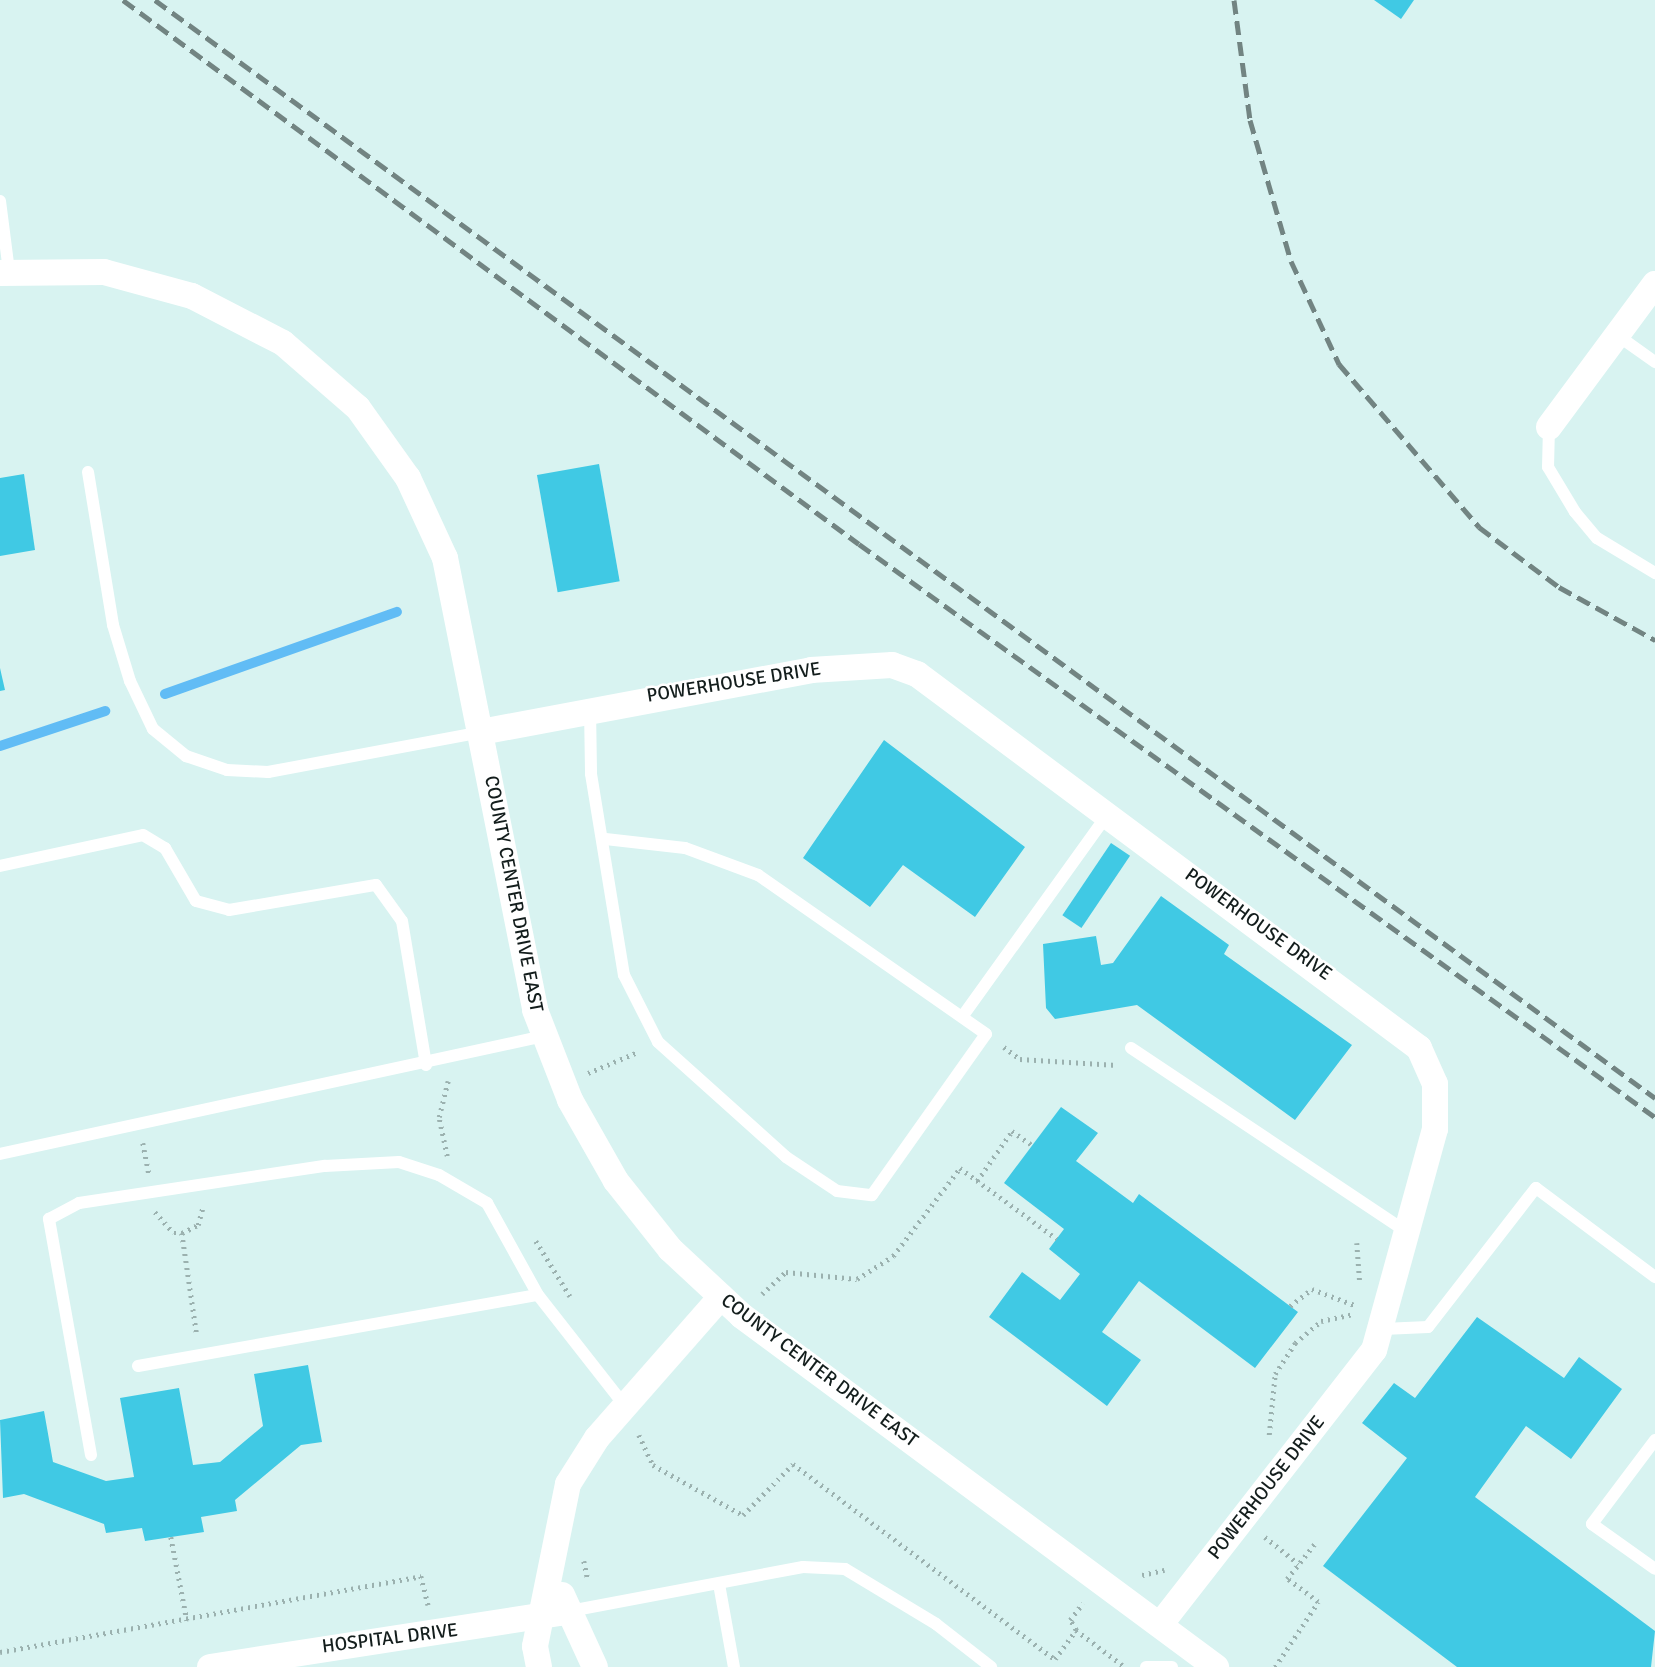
<!DOCTYPE html>
<style>
body{margin:0}
#map{position:relative;width:1655px;height:1667px;overflow:hidden;background:#d8f3f1;font-family:Signika,sans-serif}
div>[style]{position:absolute}
.stream>*{height:10px;margin:-5px;padding:0 5px;transform-origin:5px;border-radius:5px;background:#61bcf5}
.building>*{inset:0;background:#40c9e4;transform-origin:0 0}
.path>*{height:4.5px;margin-top:-2.25px;transform-origin:0;background:repeating-linear-gradient(90deg,#9bb1af 0 2px,transparent 0 7px)}
.service>*{height:12px;margin:-6px;padding:0 6px;transform-origin:6px;border-radius:6px;background:#fff}
.minor>*{height:26px;margin:-13px;padding:0 13px;transform-origin:13px;border-radius:13px;background:#fff}
.rail>*{height:5px;margin-top:-2.5px;transform-origin:0;background:repeating-linear-gradient(90deg,#728482 0 14px,transparent 0 21px)}
span{translate:-50% -50%;white-space:nowrap;text-align:center;line-height:1.15;-webkit-text-stroke:5px #fff;paint-order:stroke}
.street-label{font-size:19px;color:#131d1c}
</style>
<div id="map">
<div class="stream">
<i style="left:165px;top:694px;width:246px;rotate:-19.5deg"></i>
<i style="left:0;top:746px;width:111px;rotate:-18.4deg"></i>
</div>
<div class="building">
<i style="clip-path:polygon(1374px 0,1414px 0,1401px 19px)"></i>
<i style="left:599px;top:464px;width:119px;height:63px;rotate:80deg"></i>
<i style="clip-path:polygon(24px 474px,35px 550px,0 556px,0 478px)"></i>
<i style="clip-path:polygon(0 668px,5px 690px,0 691px)"></i>
<i style="clip-path:polygon(884px 740px,1025px 847px,975px 917px,903px 865px,870px 907px,803px 858px)"></i>
<i style="left:1111px;top:843px;width:23px;height:87px;rotate:34deg"></i>
<i style="clip-path:polygon(1161px 896px,1229px 945px,1224px 954px,1352px 1045px,1295px 1120px,1137px 1005px,1055px 1019px,1046px 1008px,1043px 944px,1096px 936px,1101px 965px,1113px 963px)"></i>
<i style="clip-path:polygon(1061px 1107px,1098px 1133px,1076px 1161px,1133px 1203px,1139px 1194px,1298px 1312px,1255px 1368px,1139px 1281px,1102px 1332px,1141px 1360px,1107px 1406px,989px 1317px,1022px 1272px,1060px 1300px,1080px 1274px,1049px 1249px,1064px 1229px,1004px 1183px)"></i>
<i style="clip-path:polygon(1477px 1317px,1564px 1378px,1579px 1357px,1622px 1389px,1571px 1459px,1526px 1426px,1475px 1497px,1655px 1631px,1651px 1667px,1457px 1667px,1323px 1566px,1407px 1458px,1362px 1423px,1394px 1383px,1415px 1398px)"></i>
<i style="clip-path:polygon(308px 1365px,322px 1442px,301px 1445px,235px 1500px,237px 1511px,201px 1517px,204px 1532px,145px 1541px,142px 1528px,106px 1533px,104px 1524px,24px 1494px,3px 1498px,0 1420px,44px 1411px,53px 1462px,106px 1481px,134px 1477px,120px 1398px,179px 1388px,193px 1465px,220px 1462px,263px 1426px,254px 1374px)"></i>
</div>
<div class="path">
<i style="left:1004px;top:1047px;width:20px;rotate:37deg"></i>
<i style="left:1020px;top:1059px;width:97px;rotate:3.5deg"></i>
<i style="left:588px;top:1073px;width:54px;rotate:-22.8deg"></i>
<i style="left:143px;top:1143px;width:31px;rotate:79deg"></i>
<i style="left:447px;top:1156px;width:40px;rotate:-102deg"></i>
<i style="left:439px;top:1117px;width:37px;rotate:-76deg"></i>
<i style="left:977px;top:1181px;width:61px;rotate:-55deg"></i>
<i style="left:1012px;top:1131px;width:24px;rotate:35deg"></i>
<i style="left:155px;top:1212px;width:28px;rotate:48deg"></i>
<i style="left:174px;top:1233px;width:8px"></i>
<i style="left:182px;top:1233px;width:104px;rotate:81.7deg"></i>
<i style="left:182px;top:1233px;width:18px;rotate:-27deg"></i>
<i style="left:198px;top:1225px;width:20px;rotate:-75deg"></i>
<i style="left:536px;top:1241px;width:65px;rotate:58.3deg"></i>
<i style="left:1357px;top:1243px;width:41px;rotate:85.8deg"></i>
<i style="left:762px;top:1294px;width:33px;rotate:-43deg"></i>
<i style="left:786px;top:1272px;width:71px;rotate:5.6deg"></i>
<i style="left:857px;top:1279px;width:43px;rotate:-32.6deg"></i>
<i style="left:893px;top:1256px;width:111px;rotate:-52.7deg"></i>
<i style="left:960px;top:1168px;width:120px;rotate:36.2deg"></i>
<i style="left:1290px;top:1306px;width:28px;rotate:-38deg"></i>
<i style="left:1312px;top:1289px;width:48px;rotate:20.7deg"></i>
<i style="left:639px;top:1435px;width:33px;rotate:65deg"></i>
<i style="left:653px;top:1465px;width:103px;rotate:29.1deg"></i>
<i style="left:743px;top:1515px;width:71px;rotate:-45.6deg"></i>
<i style="left:793px;top:1464px;width:327px;rotate:36.7deg"></i>
<i style="left:1055px;top:1659px;width:36px;rotate:-54deg"></i>
<i style="left:1076px;top:1630px;width:12px;rotate:-121deg"></i>
<i style="left:1070px;top:1620px;width:21px;rotate:-53deg"></i>
<i style="left:1269px;top:1435px;width:61px;rotate:-84.4deg"></i>
<i style="left:1275px;top:1374px;width:37px;rotate:-57deg"></i>
<i style="left:1295px;top:1343px;width:34px;rotate:-40deg"></i>
<i style="left:1321px;top:1321px;width:34px;rotate:-12deg"></i>
<i style="left:171px;top:1537px;width:85px;rotate:79.1deg"></i>
<i style="left:1265px;top:1537px;width:43px;rotate:38.5deg"></i>
<i style="left:584px;top:1561px;width:19px;rotate:78deg"></i>
<i style="left:1142px;top:1575px;width:23px;rotate:-13deg"></i>
<i style="left:1076px;top:1630px;width:61px;rotate:37.1deg"></i>
<i style="left:0;top:1652px;width:428px;rotate:-10.2deg"></i>
<i style="left:421px;top:1576px;width:30px;rotate:76deg"></i>
<i style="left:1275px;top:1667px;width:78px;rotate:-56.5deg"></i>
<i style="left:1318px;top:1602px;width:39px;rotate:-143deg"></i>
<i style="left:1287px;top:1579px;width:47px;rotate:-51.9deg"></i>
</div>
<div class="service">
<i style="left:0;top:201px;width:71px;rotate:82.7deg"></i>
<i style="left:1617px;top:335px;width:47px;rotate:35.4deg"></i>
<i style="left:1549px;top:427px;width:40px;rotate:91.4deg"></i>
<i style="left:1548px;top:467px;width:52px;rotate:59deg"></i>
<i style="left:1575px;top:512px;width:34px;rotate:50deg"></i>
<i style="left:1597px;top:538px;width:68px;rotate:31.1deg"></i>
<i style="left:88px;top:472px;width:155px;rotate:80.7deg"></i>
<i style="left:113px;top:625px;width:59px;rotate:73.1deg"></i>
<i style="left:130px;top:681px;width:53px;rotate:64.4deg"></i>
<i style="left:153px;top:729px;width:43px;rotate:39.3deg"></i>
<i style="left:186px;top:756px;width:43px;rotate:18.9deg"></i>
<i style="left:227px;top:770px;width:41px;rotate:2.8deg"></i>
<i style="left:268px;top:772px;width:217px;rotate:-10.6deg"></i>
<i style="left:590px;top:708px;width:66px;rotate:89.1deg"></i>
<i style="left:591px;top:774px;width:204px;rotate:80.7deg"></i>
<i style="left:624px;top:975px;width:75px;rotate:63.1deg"></i>
<i style="left:658px;top:1042px;width:172px;rotate:41.9deg"></i>
<i style="left:786px;top:1157px;width:61px;rotate:33.7deg"></i>
<i style="left:837px;top:1191px;width:35px;rotate:7deg"></i>
<i style="left:872px;top:1195px;width:197px;rotate:-54.7deg"></i>
<i style="left:986px;top:1034px;width:278px;rotate:-145.1deg"></i>
<i style="left:758px;top:875px;width:78px;rotate:-159.7deg"></i>
<i style="left:685px;top:848px;width:80px;rotate:-173.5deg"></i>
<i style="left:0;top:866px;width:146px;rotate:-12.2deg"></i>
<i style="left:143px;top:835px;width:26px;rotate:31deg"></i>
<i style="left:165px;top:848px;width:61px;rotate:59.7deg"></i>
<i style="left:196px;top:901px;width:34px;rotate:15deg"></i>
<i style="left:229px;top:910px;width:149px;rotate:-9.7deg"></i>
<i style="left:376px;top:885px;width:44px;rotate:54.2deg"></i>
<i style="left:402px;top:921px;width:146px;rotate:80.5deg"></i>
<i style="left:962px;top:1017px;width:249px;rotate:-54.3deg"></i>
<i style="left:1131px;top:1048px;width:328px;rotate:33.7deg"></i>
<i style="left:0;top:1154px;width:557px;rotate:-12.24deg"></i>
<i style="left:1383px;top:1329px;width:45px;rotate:-2.5deg"></i>
<i style="left:1428px;top:1327px;width:176px;rotate:-52.2deg"></i>
<i style="left:1536px;top:1188px;width:149px;rotate:36.8deg"></i>
<i style="left:138px;top:1366px;width:406px;rotate:-10.1deg"></i>
<i style="left:1655px;top:1440px;width:105px;rotate:126.9deg"></i>
<i style="left:1592px;top:1524px;width:77px;rotate:35.5deg"></i>
<i style="left:91px;top:1455px;width:240px;rotate:-100.1deg"></i>
<i style="left:49px;top:1219px;width:34px;rotate:-28deg"></i>
<i style="left:79px;top:1203px;width:249px;rotate:-8.6deg"></i>
<i style="left:325px;top:1166px;width:74px;rotate:-3.1deg"></i>
<i style="left:399px;top:1162px;width:42px;rotate:18deg"></i>
<i style="left:439px;top:1175px;width:56px;rotate:30.3deg"></i>
<i style="left:487px;top:1203px;width:105px;rotate:61deg"></i>
<i style="left:538px;top:1295px;width:141px;rotate:51.9deg"></i>
<i style="left:719px;top:1584px;width:84px;rotate:79.8deg"></i>
<i style="left:570px;top:1611px;width:237px;rotate:-10.7deg"></i>
<i style="left:803px;top:1567px;width:42px;rotate:2.7deg"></i>
<i style="left:845px;top:1569px;width:106px;rotate:31.1deg"></i>
<i style="left:936px;top:1624px;width:70px;rotate:38deg"></i>
<i style="left:1146px;top:1667px;width:26px"></i>
</div>
<div class="minor">
<i style="left:0;top:273px;width:104px;rotate:-0.6deg"></i>
<i style="left:104px;top:272px;width:91px;rotate:15.3deg"></i>
<i style="left:192px;top:296px;width:102px;rotate:27.3deg"></i>
<i style="left:283px;top:343px;width:99px;rotate:40.9deg"></i>
<i style="left:358px;top:408px;width:86px;rotate:54.5deg"></i>
<i style="left:408px;top:478px;width:88px;rotate:65.2deg"></i>
<i style="left:445px;top:558px;width:461px;rotate:78.7deg"></i>
<i style="left:535px;top:1010px;width:97px;rotate:68.7deg"></i>
<i style="left:570px;top:1100px;width:93px;rotate:60.4deg"></i>
<i style="left:616px;top:1181px;width:87px;rotate:51.5deg"></i>
<i style="left:670px;top:1249px;width:98px;rotate:42.9deg"></i>
<i style="left:742px;top:1316px;width:590px;rotate:36.52deg"></i>
<i style="left:1549px;top:427px;width:178px;rotate:-53.5deg"></i>
<i style="left:481px;top:732px;width:336px;rotate:-10.6deg"></i>
<i style="left:811px;top:670px;width:81px;rotate:-3.5deg"></i>
<i style="left:892px;top:665px;width:27px;rotate:20deg"></i>
<i style="left:917px;top:674px;width:626px;rotate:36.69deg"></i>
<i style="left:1419px;top:1048px;width:39px;rotate:66deg"></i>
<i style="left:1435px;top:1084px;width:45px;rotate:90deg"></i>
<i style="left:1435px;top:1129px;width:229px;rotate:105.4deg"></i>
<i style="left:1374px;top:1350px;width:348px;rotate:127.9deg"></i>
<i style="left:562px;top:1595px;width:79px;rotate:65.4deg"></i>
<i style="left:210px;top:1667px;width:364px;rotate:-8.8deg"></i>
<i style="left:539px;top:1667px;width:21px;rotate:-101deg"></i>
<i style="left:535px;top:1646px;width:165px;rotate:-78.5deg"></i>
<i style="left:568px;top:1484px;width:54px;rotate:-57.8deg"></i>
<i style="left:597px;top:1438px;width:188px;rotate:-48.7deg"></i>
</div>
<div class="rail">
<i style="left:123px;top:0;width:915px;rotate:36.47deg"></i>
<i style="left:859px;top:544px;width:981px;rotate:35.75deg"></i>
<i style="left:155px;top:0;width:1859px;rotate:36.2deg"></i>
<i style="left:1234px;top:0;width:121px;rotate:82.4deg"></i>
<i style="left:1250px;top:120px;width:147px;rotate:73.8deg"></i>
<i style="left:1291px;top:261px;width:114px;rotate:65deg"></i>
<i style="left:1339px;top:364px;width:215px;rotate:49.3deg"></i>
<i style="left:1479px;top:527px;width:100px;rotate:36.9deg"></i>
<i style="left:1559px;top:587px;width:110px;rotate:28.9deg"></i>
</div>
<div class="street-label">
<span style="left:734px;top:683px;rotate:-9deg">POWERHOUSE DRIVE</span>
<span style="left:513px;top:894px;rotate:79deg">COUNTY CENTER DRIVE EAST</span>
<span style="left:1258px;top:925px;rotate:36deg">POWERHOUSE DRIVE</span>
<span style="left:819px;top:1371px;rotate:37deg">COUNTY CENTER DRIVE EAST</span>
<span style="left:1267px;top:1488px;rotate:-52deg">POWERHOUSE DRIVE</span>
<span style="left:390px;top:1639px;rotate:-7deg">HOSPITAL DRIVE</span>
</div>
</div>
